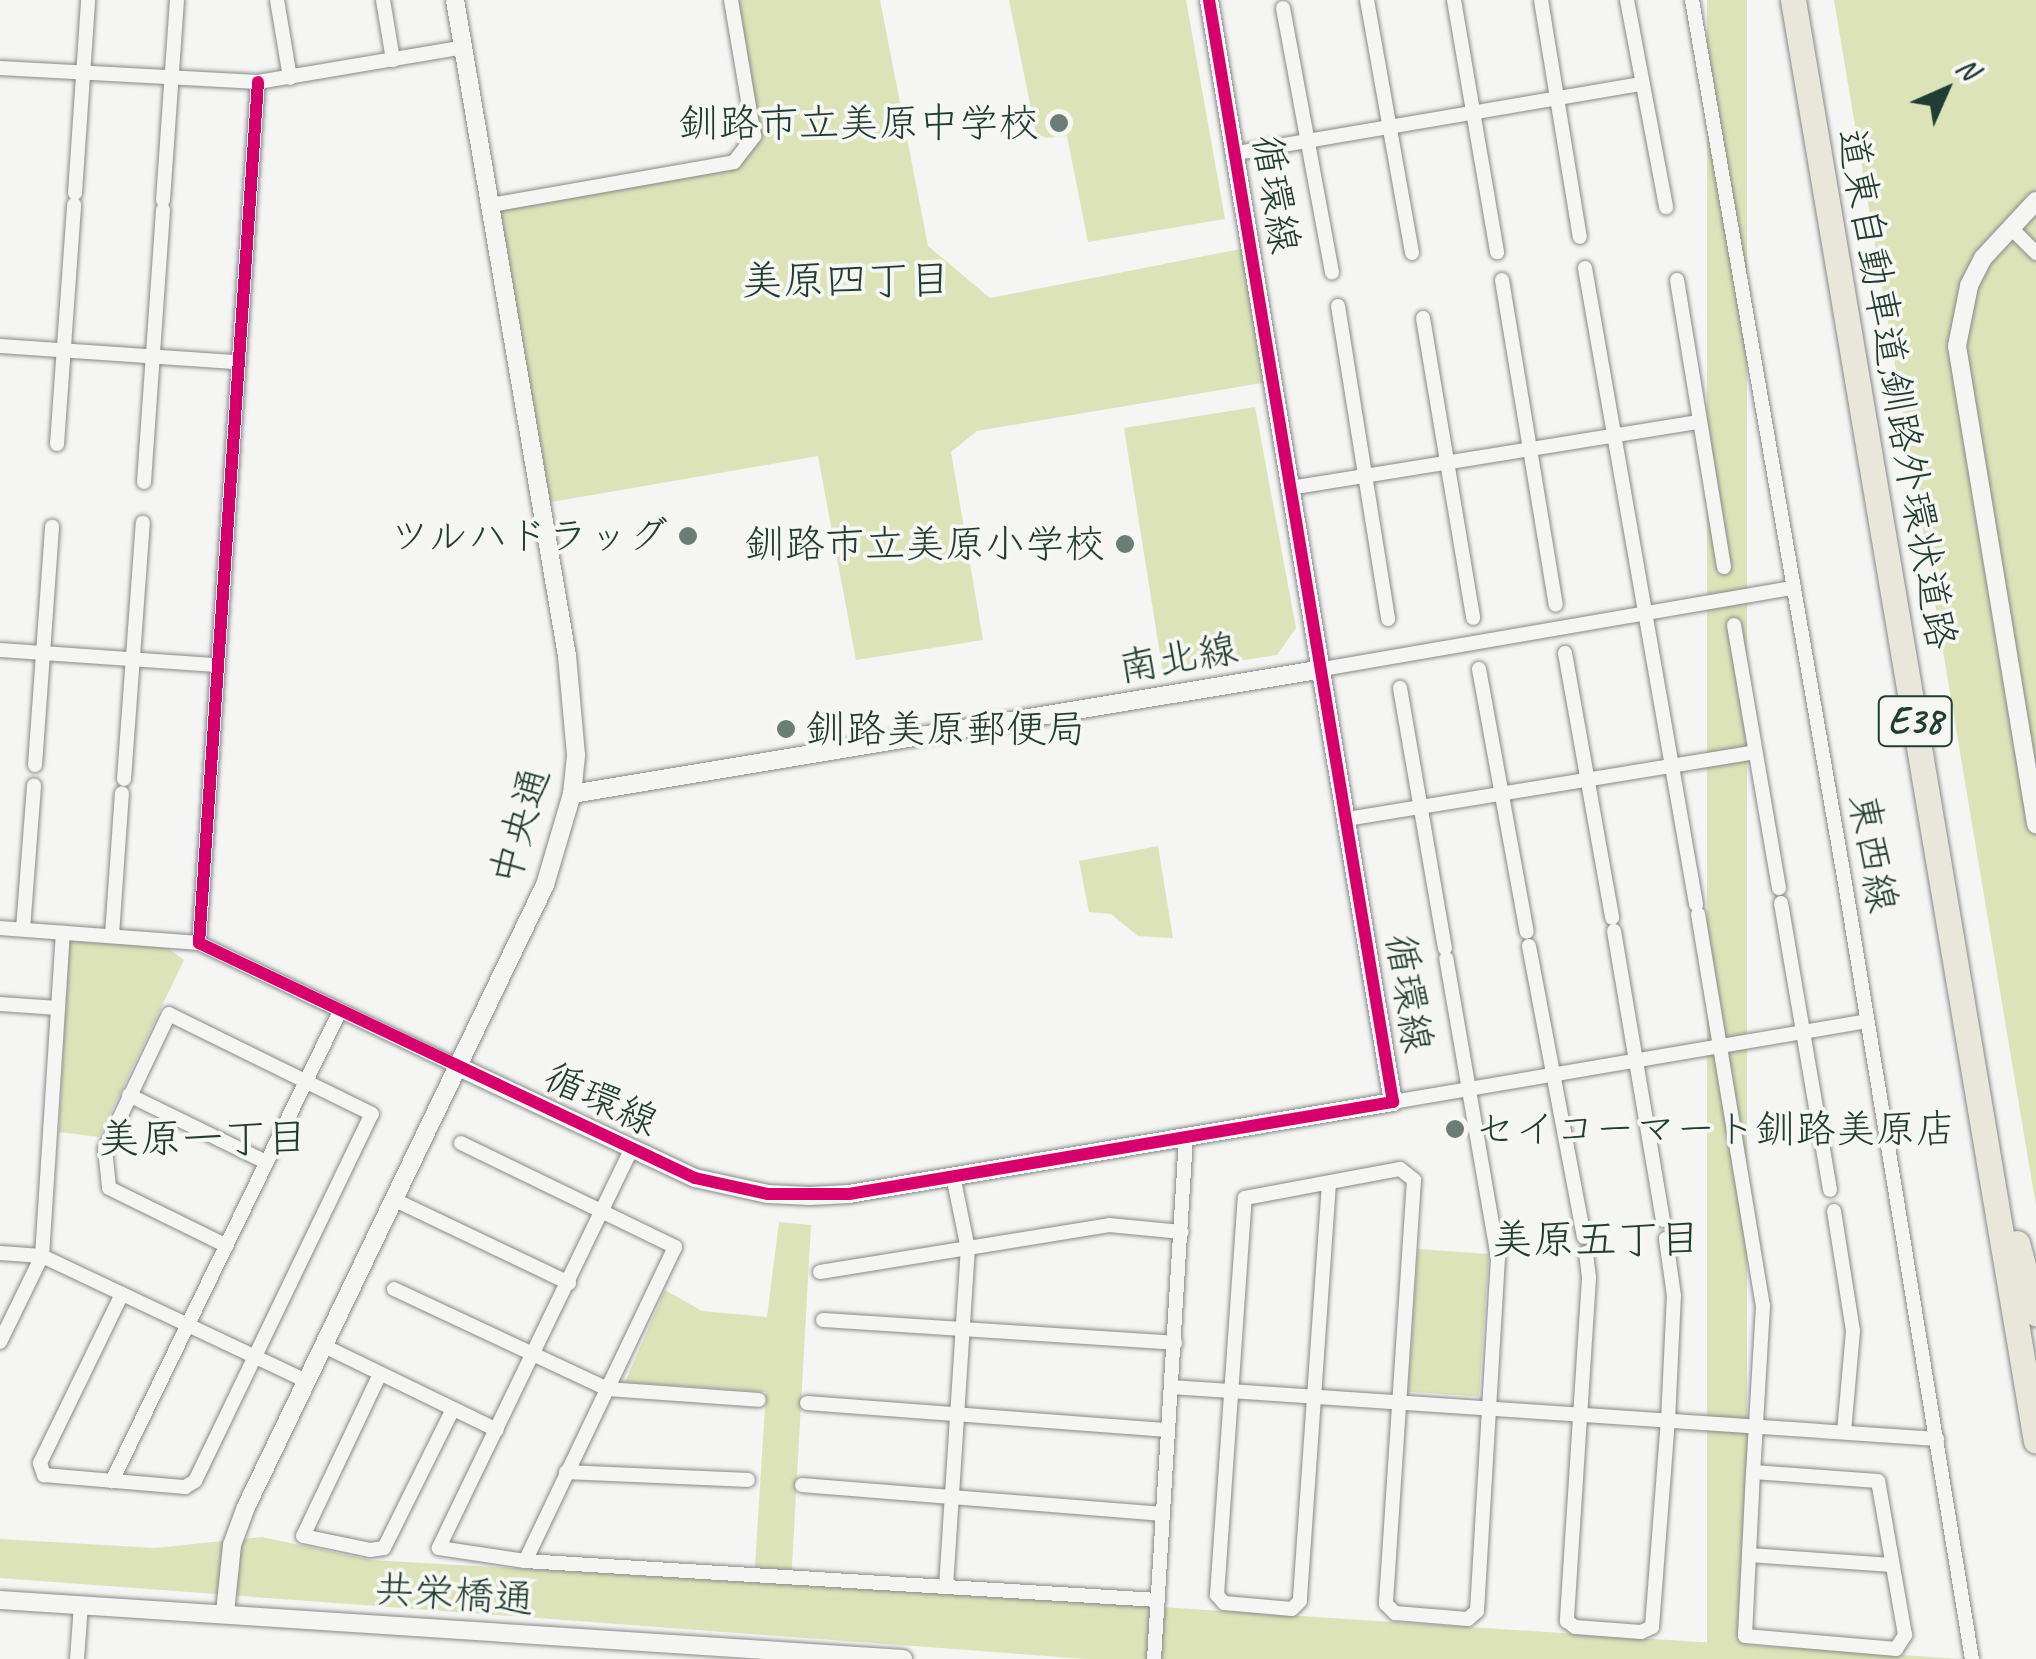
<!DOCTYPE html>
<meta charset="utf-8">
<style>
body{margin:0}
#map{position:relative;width:2036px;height:1659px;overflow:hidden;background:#f5f5f3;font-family:Caveat,"Klee One",sans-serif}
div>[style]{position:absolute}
.green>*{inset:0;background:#dce3b8;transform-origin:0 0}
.roads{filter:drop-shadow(0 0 2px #858a88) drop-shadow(0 0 2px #858a88)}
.minor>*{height:14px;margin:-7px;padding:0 7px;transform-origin:7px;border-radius:7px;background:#f5f5f3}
.tertiary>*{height:18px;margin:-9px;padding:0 9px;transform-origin:9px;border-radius:9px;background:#f5f5f3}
.motorway>*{height:25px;margin:-12.5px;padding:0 12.5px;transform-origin:12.5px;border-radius:12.5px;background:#e9e6da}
.cycleway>*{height:12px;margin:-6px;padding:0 6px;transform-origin:6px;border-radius:6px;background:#d6006c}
.dots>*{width:28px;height:28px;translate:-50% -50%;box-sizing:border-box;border:5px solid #f6f6f2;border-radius:50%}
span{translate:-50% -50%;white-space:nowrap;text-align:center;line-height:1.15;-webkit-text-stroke:8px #f6f6f2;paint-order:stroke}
.shield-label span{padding:2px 8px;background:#f6f6f2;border:2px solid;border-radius:8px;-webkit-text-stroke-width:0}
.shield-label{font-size:38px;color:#1f3d34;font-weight:700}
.poi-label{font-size:40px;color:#1f3d34}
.right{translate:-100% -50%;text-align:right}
.left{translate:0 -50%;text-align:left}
.street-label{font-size:40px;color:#1f3d34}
.neighbourhood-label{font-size:42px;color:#1f3d34}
.north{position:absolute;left:1896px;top:40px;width:100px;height:100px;-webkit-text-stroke:8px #f6f6f2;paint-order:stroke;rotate:45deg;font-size:28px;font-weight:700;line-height:40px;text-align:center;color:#1f3d34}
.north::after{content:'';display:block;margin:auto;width:35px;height:45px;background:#1f3d34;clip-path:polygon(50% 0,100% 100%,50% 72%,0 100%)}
</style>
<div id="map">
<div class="green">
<i style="clip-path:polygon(731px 0,880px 0,928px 246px,990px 298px,1251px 247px,1273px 381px,977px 431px,951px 452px,983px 640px,856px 660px,818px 456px,540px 504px,491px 205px,734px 162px,754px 136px)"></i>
<i style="clip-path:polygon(1009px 0,1186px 0,1225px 219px,1088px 242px,1067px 136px,1046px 138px,1036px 133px)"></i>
<i style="left:1707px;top:0;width:40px;height:1683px"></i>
<i style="clip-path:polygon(1834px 0,2036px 0,2036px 1206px)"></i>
<i style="clip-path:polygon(1255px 407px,1296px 628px,1277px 655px,1163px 673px,1124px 428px)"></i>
<i style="clip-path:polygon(1158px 846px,1173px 938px,1138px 936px,1111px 914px,1089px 912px,1079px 861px)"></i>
<i style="clip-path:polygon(69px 941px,168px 948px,184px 960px,99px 1137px,59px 1132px)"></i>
<i style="clip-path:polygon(779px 1222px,811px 1225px,791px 1583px,1963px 1659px,1087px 1659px,0 1578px,0 1539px,155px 1548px,262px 1537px,371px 1560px,754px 1582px,766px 1392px,625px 1382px,665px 1290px,702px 1311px,767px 1317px)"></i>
<i style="left:1418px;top:1249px;width:71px;height:143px;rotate:4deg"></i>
</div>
<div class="roads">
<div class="minor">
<i style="left:277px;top:0;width:79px;rotate:80.5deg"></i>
<i style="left:383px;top:0;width:61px;rotate:80.5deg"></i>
<i style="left:1367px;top:0;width:257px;rotate:79.9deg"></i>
<i style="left:1454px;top:0;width:256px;rotate:80.3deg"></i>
<i style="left:1541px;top:0;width:240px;rotate:80.7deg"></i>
<i style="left:1627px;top:0;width:211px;rotate:79.3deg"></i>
<i style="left:1692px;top:0;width:896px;rotate:80.17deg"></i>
<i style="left:1845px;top:883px;width:786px;rotate:80.71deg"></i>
<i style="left:1283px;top:8px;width:269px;rotate:79.5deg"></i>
<i style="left:0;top:68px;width:258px;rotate:3.1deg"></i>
<i style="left:258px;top:82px;width:209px;rotate:-9.6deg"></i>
<i style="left:258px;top:82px;width:863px;rotate:93.92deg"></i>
<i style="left:199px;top:943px;width:288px;rotate:25.5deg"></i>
<i style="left:1237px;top:153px;width:409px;rotate:-9.7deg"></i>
<i style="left:75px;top:193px;width:193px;rotate:-86.1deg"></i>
<i style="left:163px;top:200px;width:200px;rotate:-86deg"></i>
<i style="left:491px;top:205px;width:247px;rotate:-10deg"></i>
<i style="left:734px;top:162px;width:33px;rotate:-52deg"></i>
<i style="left:754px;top:136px;width:138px;rotate:-99.6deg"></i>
<i style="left:2010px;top:227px;width:37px;rotate:45deg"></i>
<i style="left:1585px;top:268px;width:646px;rotate:80.1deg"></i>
<i style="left:1502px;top:280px;width:329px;rotate:80.6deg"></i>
<i style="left:1677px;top:280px;width:291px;rotate:80.7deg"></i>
<i style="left:1338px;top:306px;width:317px;rotate:80.9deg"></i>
<i style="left:1423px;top:318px;width:304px;rotate:80.5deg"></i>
<i style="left:0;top:346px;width:238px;rotate:3.9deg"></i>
<i style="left:57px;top:444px;width:240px;rotate:-85.9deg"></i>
<i style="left:144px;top:482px;width:273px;rotate:-86deg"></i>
<i style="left:1290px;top:488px;width:413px;rotate:-9.2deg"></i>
<i style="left:1734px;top:625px;width:267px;rotate:80.3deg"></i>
<i style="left:0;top:650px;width:217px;rotate:4deg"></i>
<i style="left:1565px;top:653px;width:269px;rotate:79.9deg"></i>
<i style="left:1323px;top:669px;width:478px;rotate:-9.8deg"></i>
<i style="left:1479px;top:669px;width:267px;rotate:79.7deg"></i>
<i style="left:1400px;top:688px;width:264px;rotate:80.2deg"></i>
<i style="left:35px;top:765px;width:239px;rotate:-85.9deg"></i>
<i style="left:124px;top:779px;width:257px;rotate:-85.8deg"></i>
<i style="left:1347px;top:819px;width:413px;rotate:-9.3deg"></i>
<i style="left:1781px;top:903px;width:291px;rotate:80.3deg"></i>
<i style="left:1698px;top:914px;width:397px;rotate:80.6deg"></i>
<i style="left:1763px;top:1306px;width:166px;rotate:93.4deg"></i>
<i style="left:1753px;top:1472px;width:164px;rotate:92.8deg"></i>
<i style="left:1745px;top:1636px;width:152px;rotate:4.9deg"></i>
<i style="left:1896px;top:1649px;width:17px;rotate:-57deg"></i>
<i style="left:1905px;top:1635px;width:156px;rotate:-99.9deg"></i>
<i style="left:1878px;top:1481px;width:125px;rotate:-175.9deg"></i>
<i style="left:0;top:928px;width:200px;rotate:4.3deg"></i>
<i style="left:23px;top:929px;width:144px;rotate:-85.6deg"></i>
<i style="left:1614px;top:931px;width:293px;rotate:80.4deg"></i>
<i style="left:112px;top:935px;width:142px;rotate:-86deg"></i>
<i style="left:1529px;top:946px;width:296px;rotate:79.3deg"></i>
<i style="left:0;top:1004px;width:58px;rotate:3.9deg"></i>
<i style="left:129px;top:1095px;width:153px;rotate:26.1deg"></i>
<i style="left:1393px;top:1102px;width:481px;rotate:-9.7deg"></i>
<i style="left:461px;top:1143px;width:238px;rotate:25.9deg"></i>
<i style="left:675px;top:1247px;width:348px;rotate:115.5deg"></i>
<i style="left:631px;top:1150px;width:442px;rotate:115.8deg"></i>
<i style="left:439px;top:1548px;width:87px;rotate:8.6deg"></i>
<i style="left:525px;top:1561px;width:634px;rotate:3.53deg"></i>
<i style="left:1329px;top:1183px;width:419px;rotate:94deg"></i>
<i style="left:1300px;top:1601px;width:11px;rotate:135deg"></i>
<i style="left:1292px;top:1609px;width:68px;rotate:-175deg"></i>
<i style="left:1224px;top:1603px;width:11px;rotate:-131deg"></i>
<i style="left:1217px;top:1595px;width:398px;rotate:-86deg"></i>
<i style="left:1245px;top:1198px;width:158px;rotate:-10.6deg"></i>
<i style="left:1400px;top:1169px;width:18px;rotate:38deg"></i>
<i style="left:1414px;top:1180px;width:425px;rotate:93.8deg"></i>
<i style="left:1386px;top:1604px;width:13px;rotate:45deg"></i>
<i style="left:1395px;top:1613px;width:73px;rotate:4.7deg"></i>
<i style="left:1468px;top:1619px;width:12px;rotate:-42deg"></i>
<i style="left:1477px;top:1611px;width:354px;rotate:-86.6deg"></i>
<i style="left:1498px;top:1258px;width:304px;rotate:-99.8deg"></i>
<i style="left:395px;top:1200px;width:193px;rotate:25.5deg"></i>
<i style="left:1834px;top:1211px;width:121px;rotate:81deg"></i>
<i style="left:1853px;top:1331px;width:100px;rotate:95.1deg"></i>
<i style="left:0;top:1253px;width:42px;rotate:4.1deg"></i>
<i style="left:42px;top:1256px;width:293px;rotate:25.3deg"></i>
<i style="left:1586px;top:1253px;width:25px;rotate:83deg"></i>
<i style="left:1589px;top:1278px;width:344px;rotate:93.7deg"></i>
<i style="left:1567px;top:1621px;width:10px;rotate:37deg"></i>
<i style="left:1575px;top:1627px;width:66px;rotate:4.3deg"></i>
<i style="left:1641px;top:1632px;width:12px;rotate:-24deg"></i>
<i style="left:1652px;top:1627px;width:207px;rotate:-85.6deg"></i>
<i style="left:1668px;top:1421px;width:125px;rotate:-87.3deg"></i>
<i style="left:1674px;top:1296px;width:58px;rotate:-98deg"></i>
<i style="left:820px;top:1272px;width:293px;rotate:-9.2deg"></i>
<i style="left:1109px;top:1225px;width:73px;rotate:5.5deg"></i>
<i style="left:394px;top:1289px;width:235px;rotate:25.1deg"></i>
<i style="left:607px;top:1389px;width:152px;rotate:4.1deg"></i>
<i style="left:122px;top:1294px;width:188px;rotate:115.9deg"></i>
<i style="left:40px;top:1463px;width:13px;rotate:72deg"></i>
<i style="left:44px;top:1475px;width:142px;rotate:4.9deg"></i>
<i style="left:185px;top:1487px;width:12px;rotate:-31deg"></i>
<i style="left:195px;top:1481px;width:407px;rotate:-64.3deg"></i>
<i style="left:372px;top:1114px;width:226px;rotate:-153.8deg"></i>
<i style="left:169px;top:1014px;width:149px;rotate:115.4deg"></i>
<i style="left:105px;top:1149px;width:39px;rotate:84deg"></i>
<i style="left:109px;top:1188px;width:131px;rotate:26.2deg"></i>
<i style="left:823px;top:1320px;width:353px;rotate:3.7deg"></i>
<i style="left:0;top:1342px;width:96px;rotate:-64deg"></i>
<i style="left:42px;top:1256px;width:324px;rotate:-86.3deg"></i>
<i style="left:324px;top:1346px;width:192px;rotate:25.9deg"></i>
<i style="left:380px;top:1374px;width:179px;rotate:115.4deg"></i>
<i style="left:303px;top:1536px;width:68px;rotate:11.8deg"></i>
<i style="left:370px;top:1550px;width:14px;rotate:-8deg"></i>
<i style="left:384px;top:1548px;width:155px;rotate:-63.6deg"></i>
<i style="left:1171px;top:1387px;width:768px;rotate:3.88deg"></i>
<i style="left:807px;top:1403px;width:362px;rotate:4.3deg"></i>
<i style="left:566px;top:1472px;width:182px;rotate:2.5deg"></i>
<i style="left:112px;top:1481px;width:522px;rotate:-64.12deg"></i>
<i style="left:802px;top:1485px;width:362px;rotate:4.6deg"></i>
<i style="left:1749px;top:1555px;width:143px;rotate:4deg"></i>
<i style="left:946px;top:1587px;width:339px;rotate:-86.3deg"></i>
<i style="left:968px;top:1249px;width:75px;rotate:-101.6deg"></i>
<i style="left:77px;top:1659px;width:54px;rotate:-85.8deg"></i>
<i style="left:1154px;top:1659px;width:523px;rotate:-86.49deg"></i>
</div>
<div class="tertiary">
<i style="left:2036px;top:201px;width:78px;rotate:132.9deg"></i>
<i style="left:1983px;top:258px;width:31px;rotate:117deg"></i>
<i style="left:1969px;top:286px;width:61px;rotate:101.3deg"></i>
<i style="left:1957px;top:346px;width:485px;rotate:80.6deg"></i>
<i style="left:572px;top:794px;width:761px;rotate:-9.45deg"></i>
<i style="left:459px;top:1067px;width:261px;rotate:25.2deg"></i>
<i style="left:695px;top:1178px;width:75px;rotate:12.4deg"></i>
<i style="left:768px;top:1194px;width:42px;rotate:2.7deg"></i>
<i style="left:810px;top:1196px;width:39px;rotate:-3deg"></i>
<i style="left:849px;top:1194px;width:552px;rotate:-9.6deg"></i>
<i style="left:1393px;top:1102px;width:1117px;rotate:-99.48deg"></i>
<i style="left:0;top:1600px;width:905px;rotate:3.74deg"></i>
<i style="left:225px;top:1613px;width:68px;rotate:-84.1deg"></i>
<i style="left:232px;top:1545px;width:40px;rotate:-69.8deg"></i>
<i style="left:246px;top:1507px;width:690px;rotate:-64.33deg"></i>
<i style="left:545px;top:885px;width:95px;rotate:-73.5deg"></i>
<i style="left:572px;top:794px;width:39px;rotate:-84deg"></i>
<i style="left:576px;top:755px;width:99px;rotate:-95.2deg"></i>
<i style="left:567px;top:656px;width:665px;rotate:-99.69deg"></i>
</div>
<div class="motorway">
<i style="left:1793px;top:0;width:1461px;rotate:80.43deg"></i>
<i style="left:2017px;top:1243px;width:73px;rotate:74.8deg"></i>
</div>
</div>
<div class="cycleway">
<i style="left:258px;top:82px;width:863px;rotate:93.92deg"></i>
<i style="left:199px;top:943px;width:549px;rotate:25.35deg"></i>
<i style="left:695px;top:1178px;width:75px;rotate:12.4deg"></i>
<i style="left:768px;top:1194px;width:81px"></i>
<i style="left:849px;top:1194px;width:552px;rotate:-9.6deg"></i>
<i style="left:1393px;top:1102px;width:1117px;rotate:-99.48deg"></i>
</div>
<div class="dots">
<i style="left:1059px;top:123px;background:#6a7d77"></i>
<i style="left:688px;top:536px;background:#6a7d77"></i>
<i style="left:1125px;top:544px;background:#6a7d77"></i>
<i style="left:786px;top:729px;background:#6a7d77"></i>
<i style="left:1455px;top:1129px;background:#6a7d77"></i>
</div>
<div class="shield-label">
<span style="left:1915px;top:721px">E38</span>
</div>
<div class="poi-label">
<span class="right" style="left:1039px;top:123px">釧路市立美原中学校</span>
<span class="right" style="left:668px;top:536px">ツルハドラッグ</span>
<span class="right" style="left:1105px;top:544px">釧路市立美原小学校</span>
<span class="left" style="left:806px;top:729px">釧路美原郵便局</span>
<span class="left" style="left:1475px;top:1129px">セイコーマート釧路美原店</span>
</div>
<div class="street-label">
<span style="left:1276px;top:194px;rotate:81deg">循環線</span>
<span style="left:1897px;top:389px;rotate:80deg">道東自動車道;釧路外環状道路</span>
<span style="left:1178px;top:658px;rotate:-10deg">南北線</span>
<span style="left:520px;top:826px;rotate:-74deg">中央通</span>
<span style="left:1873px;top:853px;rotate:80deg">東西線</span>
<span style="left:1409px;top:993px;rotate:81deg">循環線</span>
<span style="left:601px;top:1099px;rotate:25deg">循環線</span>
<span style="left:454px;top:1594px;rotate:4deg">共栄橋通</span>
</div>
<div class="neighbourhood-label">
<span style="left:846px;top:281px">美原四丁目</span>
<span style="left:203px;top:1139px">美原一丁目</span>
<span style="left:1596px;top:1240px">美原五丁目</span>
</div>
<div class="north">N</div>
</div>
